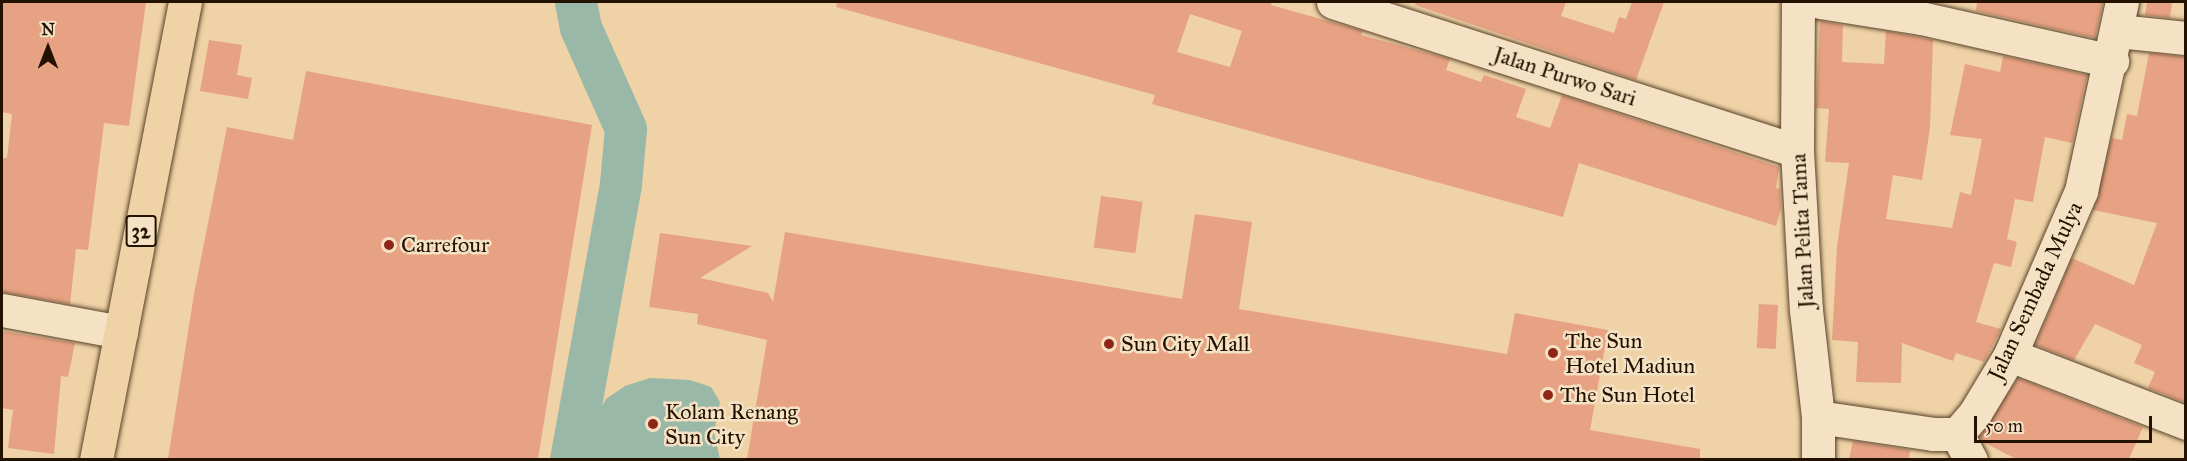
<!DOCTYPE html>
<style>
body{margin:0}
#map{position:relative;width:2187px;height:461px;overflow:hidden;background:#efd2a6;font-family:"IM FELL Great Primer",serif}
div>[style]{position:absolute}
.water>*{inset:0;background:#9ab8a8}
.river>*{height:42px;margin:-21px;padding:0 21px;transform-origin:21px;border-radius:21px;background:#9ab8a8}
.building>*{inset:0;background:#e7a283;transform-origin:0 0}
.roads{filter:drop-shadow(0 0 2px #57422a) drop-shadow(0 0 2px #57422a)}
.minor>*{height:33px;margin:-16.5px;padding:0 16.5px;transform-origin:16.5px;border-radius:16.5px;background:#f5e2c5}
.highway>*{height:33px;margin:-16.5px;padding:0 16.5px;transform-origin:16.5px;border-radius:16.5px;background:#efd2a6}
.dots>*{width:16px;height:16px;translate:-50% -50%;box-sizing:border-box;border:3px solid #f5e2c5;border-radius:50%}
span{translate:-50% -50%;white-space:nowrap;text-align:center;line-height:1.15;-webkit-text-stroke:5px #f5e2c5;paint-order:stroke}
.shield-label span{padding:2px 4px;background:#f5e2c5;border:2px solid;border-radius:4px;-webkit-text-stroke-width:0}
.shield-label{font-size:21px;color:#241201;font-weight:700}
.street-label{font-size:22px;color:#241201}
.poi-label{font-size:22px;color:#241201}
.left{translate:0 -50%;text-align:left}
.frame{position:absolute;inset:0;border:3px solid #241201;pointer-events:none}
.north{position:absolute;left:18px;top:18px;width:60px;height:60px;-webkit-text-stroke:4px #f5e2c5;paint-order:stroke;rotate:0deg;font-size:16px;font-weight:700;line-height:24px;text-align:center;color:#241201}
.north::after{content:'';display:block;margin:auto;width:21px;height:27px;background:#241201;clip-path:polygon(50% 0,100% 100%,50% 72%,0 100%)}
.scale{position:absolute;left:1974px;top:416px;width:178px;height:27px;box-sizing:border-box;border:3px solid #241201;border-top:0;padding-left:8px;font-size:18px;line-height:21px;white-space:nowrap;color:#241201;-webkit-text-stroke:4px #f5e2c5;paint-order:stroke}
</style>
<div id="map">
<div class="water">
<i style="clip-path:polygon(650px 378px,690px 380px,711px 387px,720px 402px,714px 433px,720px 459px,592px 459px,587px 432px,606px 399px,625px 386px)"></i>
</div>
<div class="river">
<i style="left:571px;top:460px;width:280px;rotate:-79.7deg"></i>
<i style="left:621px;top:184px;width:55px;rotate:-84.8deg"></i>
<i style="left:626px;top:129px;width:111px;rotate:-114deg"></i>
<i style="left:581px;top:28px;width:26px;rotate:-101deg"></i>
</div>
<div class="building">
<i style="clip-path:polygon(2px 2px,146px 2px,129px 126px,104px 123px,88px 250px,76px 249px,70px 304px,2px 292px,2px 158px,7px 158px,12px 114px,2px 112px)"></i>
<i style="clip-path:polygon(evenodd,837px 2px,1272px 2px,1271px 5px,1363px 31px,1361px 35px,1450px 59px,1446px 70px,1481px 82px,1484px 75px,1526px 89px,1516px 117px,1550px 128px,1562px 95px,1779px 167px,1776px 188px,1780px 189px,1781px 208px,1776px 226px,1579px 163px,1563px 217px,1152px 104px,1155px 95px,836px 7px,837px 2px,1190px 14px,1242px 31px,1230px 67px,1177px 52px,1190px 14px)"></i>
<i style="clip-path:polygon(1416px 2px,1566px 2px,1561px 16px,1614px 33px,1619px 17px,1626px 19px,1632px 2px,1664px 2px,1636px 80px,1415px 5px)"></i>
<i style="clip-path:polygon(1977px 2px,2103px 2px,2095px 38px,1976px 11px)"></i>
<i style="clip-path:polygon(2147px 2px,2172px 2px,2170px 18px,2145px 15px)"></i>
<i style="clip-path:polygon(1820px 21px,1843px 25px,1842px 62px,1884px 64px,1886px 31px,1933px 40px,1930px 128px,1922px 180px,1893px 175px,1886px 219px,1952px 228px,1960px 192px,1971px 195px,1982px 139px,1950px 135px,1965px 64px,2000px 72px,2003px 56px,2087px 75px,2072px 143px,2045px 137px,2033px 202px,2015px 199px,2007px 239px,2017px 242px,2011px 267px,1994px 263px,1976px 322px,2001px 329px,1984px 362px,1956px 353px,1953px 361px,1902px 343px,1901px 383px,1856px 382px,1858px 342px,1832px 340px,1837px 247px,1849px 163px,1825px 162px,1829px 109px,1816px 108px)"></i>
<i style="clip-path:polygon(209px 40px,242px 45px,237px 75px,252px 78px,248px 99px,200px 91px)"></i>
<i style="clip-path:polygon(2149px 53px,2186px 57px,2186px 403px,2148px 388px,2155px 372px,2134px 363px,2142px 345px,2095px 324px,2074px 360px,2035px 345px,2072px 258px,2134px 285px,2157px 223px,2093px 210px,2112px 138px,2122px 140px,2127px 114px,2137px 116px)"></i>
<i style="clip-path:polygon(306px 71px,592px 125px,538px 459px,168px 459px,194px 294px,227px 127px,293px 140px)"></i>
<i style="left:1101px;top:196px;width:42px;height:52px;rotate:8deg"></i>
<i style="clip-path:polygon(1195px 214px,1252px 222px,1239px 309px,1507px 354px,1515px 313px,1608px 330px,1590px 430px,1700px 449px,1700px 459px,747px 459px,767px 340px,697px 324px,698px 314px,649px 307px,660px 233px,752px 246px,700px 278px,768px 293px,773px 302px,785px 232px,1182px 299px)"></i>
<i style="left:1759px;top:304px;width:19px;height:44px;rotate:3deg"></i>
<i style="clip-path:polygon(2px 331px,75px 343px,68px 377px,61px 376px,54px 454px,8px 448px,13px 410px,2px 408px)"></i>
<i style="clip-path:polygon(2018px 378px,2143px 427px,2129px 459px,2016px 459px,1983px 442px,1980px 436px)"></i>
<i style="clip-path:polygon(1853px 441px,1910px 450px,1909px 459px,1849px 459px)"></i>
</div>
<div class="roads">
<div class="minor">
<i style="left:1333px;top:2px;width:487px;rotate:17.8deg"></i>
<i style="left:1798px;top:2px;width:149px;rotate:90.4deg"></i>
<i style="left:1797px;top:151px;width:159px;rotate:86.8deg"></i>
<i style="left:1806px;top:310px;width:108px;rotate:83.6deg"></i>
<i style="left:1818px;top:417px;width:43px;rotate:90deg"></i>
<i style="left:1820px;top:2px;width:102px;rotate:9deg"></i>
<i style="left:1921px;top:18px;width:196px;rotate:12.7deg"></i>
<i style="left:2118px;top:31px;width:68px;rotate:5.9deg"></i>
<i style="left:2px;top:310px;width:121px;rotate:10.5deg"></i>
<i style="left:2010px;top:355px;width:189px;rotate:21.1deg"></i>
<i style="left:1818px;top:417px;width:116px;rotate:8.4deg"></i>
<i style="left:1933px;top:434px;width:24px"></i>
<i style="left:1957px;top:434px;width:28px;rotate:-49deg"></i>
<i style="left:1975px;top:413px;width:68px;rotate:-58.9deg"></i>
<i style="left:2010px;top:355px;width:179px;rotate:-66.6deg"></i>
<i style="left:2081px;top:191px;width:193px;rotate:-77.8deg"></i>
<i style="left:1957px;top:434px;width:30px;rotate:62deg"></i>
</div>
<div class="highway">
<i style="left:96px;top:460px;width:467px;rotate:-79deg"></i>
</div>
</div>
<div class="dots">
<i style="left:389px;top:245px;background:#8f2418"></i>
<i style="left:1109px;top:344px;background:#8f2418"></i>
<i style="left:1553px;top:353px;background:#8f2418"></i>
<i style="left:1548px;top:395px;background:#8f2418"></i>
<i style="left:653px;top:424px;background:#8f2418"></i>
</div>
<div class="shield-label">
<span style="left:141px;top:231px">32</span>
</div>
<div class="street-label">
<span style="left:1565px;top:76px;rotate:18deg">Jalan Purwo Sari</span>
<span style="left:1802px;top:231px;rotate:-93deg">Jalan Pelita Tama</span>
<span style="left:2035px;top:291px;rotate:-65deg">Jalan Sembada Mulya</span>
</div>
<div class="poi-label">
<span class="left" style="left:401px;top:245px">Carrefour</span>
<span class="left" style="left:1565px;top:353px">The Sun<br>Hotel Madiun</span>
<span class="left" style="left:1121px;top:344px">Sun City Mall</span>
<span class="left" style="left:1560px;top:395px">The Sun Hotel</span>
<span class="left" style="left:665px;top:424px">Kolam Renang<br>Sun City</span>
</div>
<div class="frame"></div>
<div class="north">N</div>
<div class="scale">50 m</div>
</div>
